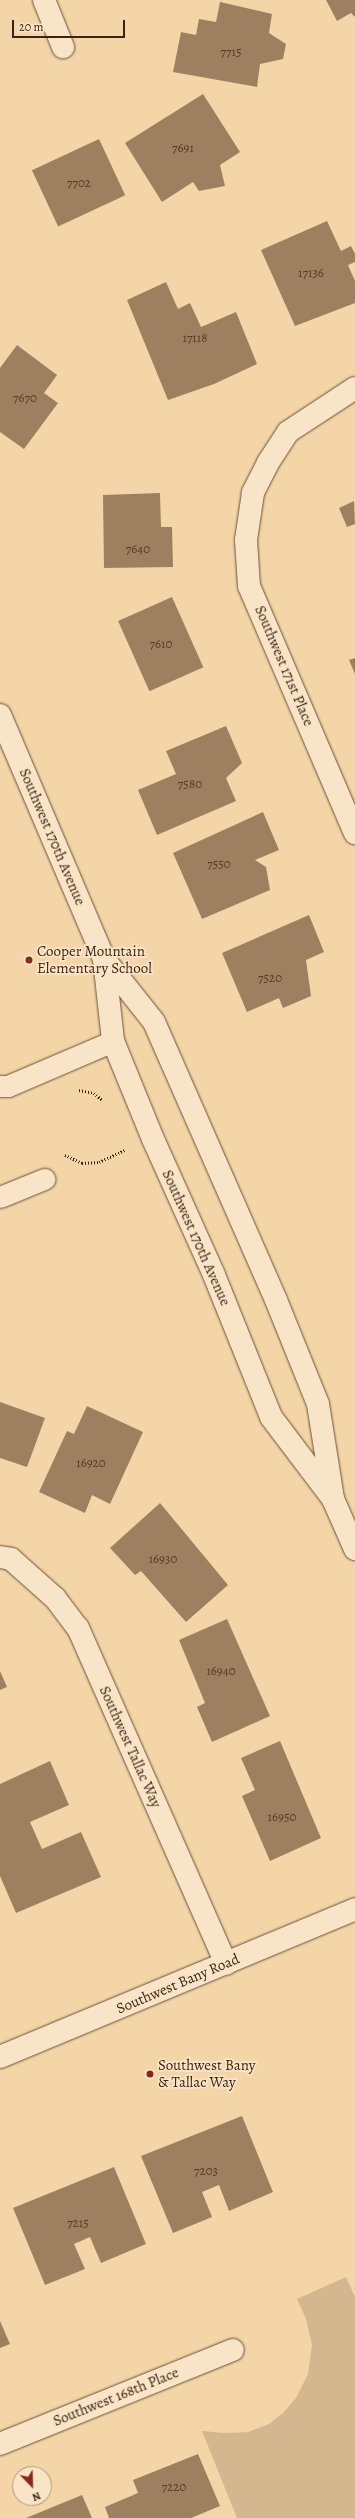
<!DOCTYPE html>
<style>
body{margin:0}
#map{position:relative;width:355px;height:2518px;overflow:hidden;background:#f4d5a8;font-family:Alegreya,serif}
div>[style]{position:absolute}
.green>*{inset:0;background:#d5b78f}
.building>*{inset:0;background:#9d8060;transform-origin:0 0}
.path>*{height:2.5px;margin-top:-1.25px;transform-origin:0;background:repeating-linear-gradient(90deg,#3e2313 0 1px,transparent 0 3px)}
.roads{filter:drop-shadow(0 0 1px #6c5038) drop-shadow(0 0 1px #6c5038)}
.lane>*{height:21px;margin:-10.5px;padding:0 10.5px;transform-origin:10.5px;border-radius:10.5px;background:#f8e4c6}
.street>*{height:22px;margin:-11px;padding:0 11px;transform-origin:11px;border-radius:11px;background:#f8e4c6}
.secondary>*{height:22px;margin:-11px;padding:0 11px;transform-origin:11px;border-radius:11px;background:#f8e4c6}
.dots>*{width:11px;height:11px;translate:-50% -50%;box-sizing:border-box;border:2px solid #f8e4c6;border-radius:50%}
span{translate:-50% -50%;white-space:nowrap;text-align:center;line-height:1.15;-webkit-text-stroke:3.5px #f8e4c6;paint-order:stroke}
.number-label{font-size:13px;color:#563a26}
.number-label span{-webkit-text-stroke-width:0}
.street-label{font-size:15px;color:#3e2313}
.poi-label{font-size:15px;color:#3e2313}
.left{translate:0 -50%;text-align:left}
.north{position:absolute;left:12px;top:2466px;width:40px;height:40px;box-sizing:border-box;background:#f8e4c6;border:1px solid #ae977e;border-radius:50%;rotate:157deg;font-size:11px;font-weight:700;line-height:16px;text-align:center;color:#3e2313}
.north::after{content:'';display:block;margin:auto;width:14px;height:18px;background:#8f2418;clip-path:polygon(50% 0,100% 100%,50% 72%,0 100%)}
.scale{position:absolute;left:12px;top:20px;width:113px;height:18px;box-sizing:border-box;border:2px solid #3e2313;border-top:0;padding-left:5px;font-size:12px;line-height:14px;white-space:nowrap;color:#3e2313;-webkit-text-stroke:3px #f8e4c6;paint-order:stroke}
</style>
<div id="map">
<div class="green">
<i style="clip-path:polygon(346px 2277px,355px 2297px,355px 2518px,237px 2518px,202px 2431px,225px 2433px,248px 2432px,269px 2424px,284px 2412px,296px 2398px,308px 2374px,312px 2345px,306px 2319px,297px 2299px)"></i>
</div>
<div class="building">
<i style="clip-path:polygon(326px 0,355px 0,355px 17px,351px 13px,337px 21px)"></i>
<i style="clip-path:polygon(220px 2px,272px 14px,269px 33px,286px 44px,283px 59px,260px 64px,257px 87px,173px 72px,181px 32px,196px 35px,199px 19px,216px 22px)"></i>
<i style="clip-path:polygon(203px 94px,240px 152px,220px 165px,225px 186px,199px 191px,193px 182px,162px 202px,125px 143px)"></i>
<i style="left:99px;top:139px;width:62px;height:74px;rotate:65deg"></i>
<i style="clip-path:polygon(327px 221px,341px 251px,351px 246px,355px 254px,355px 262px,348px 265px,355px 281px,355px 303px,295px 326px,261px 250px)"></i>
<i style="clip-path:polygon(166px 282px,178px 309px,190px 303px,201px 327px,236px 312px,257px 364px,214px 384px,168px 400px,127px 300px)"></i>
<i style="clip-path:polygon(17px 345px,57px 375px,44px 393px,58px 403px,24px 449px,0 432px,0 368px)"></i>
<i style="clip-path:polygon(160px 493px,161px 527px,172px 527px,173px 567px,104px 568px,103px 495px)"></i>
<i style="clip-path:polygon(354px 501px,355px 524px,347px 527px,339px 508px)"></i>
<i style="left:172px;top:597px;width:77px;height:59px;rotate:66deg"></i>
<i style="clip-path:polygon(355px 658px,355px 674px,349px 660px)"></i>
<i style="clip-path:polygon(226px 726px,242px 763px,226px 778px,236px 801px,157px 835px,138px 790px,176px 774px,166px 751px)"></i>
<i style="clip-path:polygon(263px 812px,279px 850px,255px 860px,266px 867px,270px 890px,202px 919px,173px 853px)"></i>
<i style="clip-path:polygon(309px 915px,324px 952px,306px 960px,311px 996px,283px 1008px,279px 998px,247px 1012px,222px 953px)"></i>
<i style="clip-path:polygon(0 1402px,45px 1418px,27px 1467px,0 1458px)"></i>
<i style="clip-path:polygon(87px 1406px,143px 1432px,110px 1504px,92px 1495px,85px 1513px,39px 1492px,67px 1431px,74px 1434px)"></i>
<i style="clip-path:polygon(160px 1503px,228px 1585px,186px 1622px,141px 1571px,135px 1575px,110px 1548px)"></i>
<i style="clip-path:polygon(227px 1619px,270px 1716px,212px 1742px,197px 1707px,205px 1703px,179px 1640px)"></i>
<i style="clip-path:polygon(0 1671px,7px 1687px,0 1690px)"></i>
<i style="clip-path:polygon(280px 1741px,321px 1838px,270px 1861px,242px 1796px,255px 1790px,241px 1758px)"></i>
<i style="clip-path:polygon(50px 1761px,69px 1805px,30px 1822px,42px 1849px,81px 1832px,101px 1877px,16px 1913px,0 1876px,0 1784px)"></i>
<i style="clip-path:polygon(242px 2116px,273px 2192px,229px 2211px,219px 2185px,202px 2192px,212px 2217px,173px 2233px,141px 2156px)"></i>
<i style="clip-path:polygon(114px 2167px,146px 2244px,101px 2263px,90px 2237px,74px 2244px,85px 2269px,45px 2285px,13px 2208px)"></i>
<i style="clip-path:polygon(0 2321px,10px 2344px,0 2348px)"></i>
<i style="clip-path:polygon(198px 2454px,220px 2506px,191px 2518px,109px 2518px,105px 2507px,138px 2493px,133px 2480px)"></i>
<i style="clip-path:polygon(82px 2495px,92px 2518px,26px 2518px)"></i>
</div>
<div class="path">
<i style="left:79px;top:1090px;width:15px;rotate:11deg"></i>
<i style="left:94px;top:1093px;width:11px;rotate:41deg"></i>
<i style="left:65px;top:1155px;width:19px;rotate:25deg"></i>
<i style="left:82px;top:1163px;width:17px;rotate:-3deg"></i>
<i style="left:99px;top:1162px;width:29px;rotate:-25deg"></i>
</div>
<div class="roads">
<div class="lane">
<i style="left:0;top:1086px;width:8px"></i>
<i style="left:8px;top:1086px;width:114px;rotate:-23.2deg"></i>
<i style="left:0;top:1197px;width:48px;rotate:-22.2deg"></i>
</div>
<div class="street">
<i style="left:44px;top:0;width:51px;rotate:68deg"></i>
<i style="left:355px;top:388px;width:80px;rotate:146.7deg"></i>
<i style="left:288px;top:432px;width:37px;rotate:123deg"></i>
<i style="left:268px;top:463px;width:34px;rotate:117deg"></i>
<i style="left:253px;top:493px;width:48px;rotate:98.5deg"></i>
<i style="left:246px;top:540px;width:46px;rotate:86.3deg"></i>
<i style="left:249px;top:586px;width:269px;rotate:66.8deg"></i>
<i style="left:0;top:1557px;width:11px;rotate:10deg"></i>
<i style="left:11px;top:1559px;width:59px;rotate:41.6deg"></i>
<i style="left:55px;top:1598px;width:38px;rotate:53deg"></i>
<i style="left:78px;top:1628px;width:367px;rotate:66.2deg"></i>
<i style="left:0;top:2444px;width:251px;rotate:-22deg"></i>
</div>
<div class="secondary">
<i style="left:0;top:715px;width:265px;rotate:66.9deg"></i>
<i style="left:104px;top:959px;width:80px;rotate:51.6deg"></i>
<i style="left:154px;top:1022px;width:304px;rotate:66.3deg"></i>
<i style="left:276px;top:1300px;width:112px;rotate:68deg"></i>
<i style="left:318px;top:1404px;width:96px;rotate:81deg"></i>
<i style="left:104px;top:959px;width:82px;rotate:83.7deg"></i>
<i style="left:113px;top:1041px;width:106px;rotate:67.8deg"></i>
<i style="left:153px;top:1139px;width:149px;rotate:65.8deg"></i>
<i style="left:214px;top:1275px;width:153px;rotate:68.1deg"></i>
<i style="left:271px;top:1417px;width:103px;rotate:52.9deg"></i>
<i style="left:333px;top:1499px;width:55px;rotate:66.3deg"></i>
<i style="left:0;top:2057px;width:385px;rotate:-22.6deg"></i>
</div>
</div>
<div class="dots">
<i style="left:29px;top:960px;background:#8f2418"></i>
<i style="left:150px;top:2074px;background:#8f2418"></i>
</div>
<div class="number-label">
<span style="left:231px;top:52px">7715</span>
<span style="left:183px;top:148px">7691</span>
<span style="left:79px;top:183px">7702</span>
<span style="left:311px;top:273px">17136</span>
<span style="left:195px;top:338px">17118</span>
<span style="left:25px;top:398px">7670</span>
<span style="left:138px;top:549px">7640</span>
<span style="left:161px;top:644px">7610</span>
<span style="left:190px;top:784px">7580</span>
<span style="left:219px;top:864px">7550</span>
<span style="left:270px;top:978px">7520</span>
<span style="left:91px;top:1463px">16920</span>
<span style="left:163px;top:1559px">16930</span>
<span style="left:221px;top:1671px">16940</span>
<span style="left:282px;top:1817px">16950</span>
<span style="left:206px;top:2171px">7203</span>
<span style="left:78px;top:2223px">7215</span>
<span style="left:174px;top:2487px">7220</span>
</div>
<div class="street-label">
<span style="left:284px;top:666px;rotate:67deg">Southwest 171st Place</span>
<span style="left:52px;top:837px;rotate:67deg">Southwest 170th Avenue</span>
<span style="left:196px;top:1238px;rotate:66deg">Southwest 170th Avenue</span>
<span style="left:130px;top:1747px;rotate:66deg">Southwest Tallac Way</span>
<span style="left:178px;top:1984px;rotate:-23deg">Southwest Bany Road</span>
<span style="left:116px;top:2397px;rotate:-22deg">Southwest 168th Place</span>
</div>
<div class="poi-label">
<span class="left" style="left:37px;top:960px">Cooper Mountain<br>Elementary School</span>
<span class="left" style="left:158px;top:2074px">Southwest Bany<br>&amp; Tallac Way</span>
</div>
<div class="north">N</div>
<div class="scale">20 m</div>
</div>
